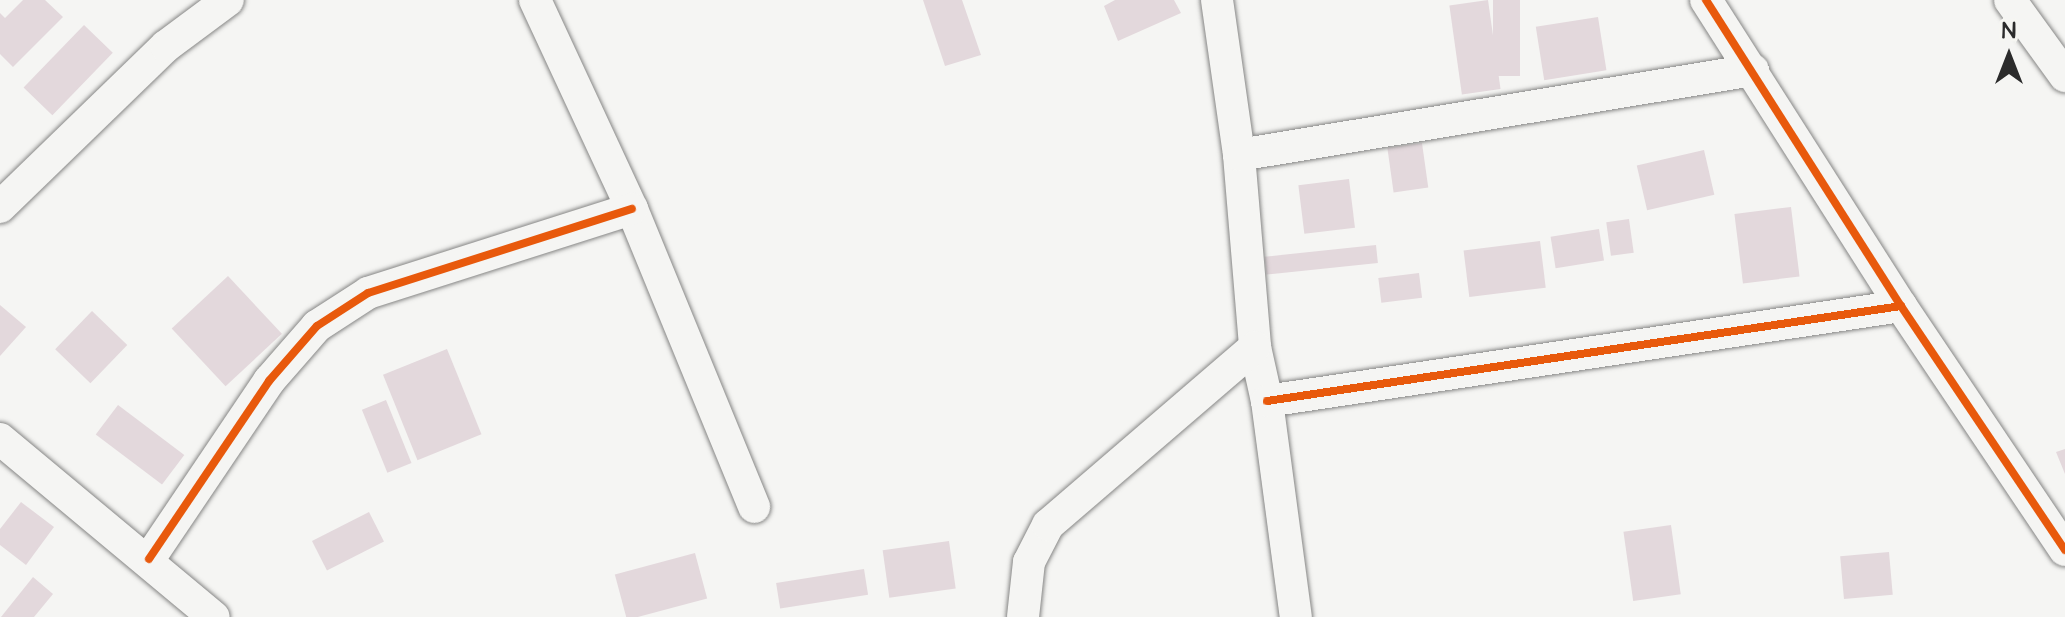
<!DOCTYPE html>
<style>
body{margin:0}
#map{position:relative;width:2065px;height:617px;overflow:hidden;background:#f5f5f3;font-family:"Architects Daughter",sans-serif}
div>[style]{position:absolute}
.building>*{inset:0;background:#e3d8dc;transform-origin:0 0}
.roads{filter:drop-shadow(0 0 2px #868685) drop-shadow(0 0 2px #868685)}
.minor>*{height:32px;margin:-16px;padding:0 16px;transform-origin:16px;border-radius:16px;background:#f5f5f3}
.cycleway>*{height:8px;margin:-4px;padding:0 4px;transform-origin:4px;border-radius:4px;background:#e8590c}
span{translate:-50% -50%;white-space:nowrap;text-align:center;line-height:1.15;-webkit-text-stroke:8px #f6f6f2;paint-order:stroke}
.north{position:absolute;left:1969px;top:16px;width:80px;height:80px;-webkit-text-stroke:6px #f6f6f2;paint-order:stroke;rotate:0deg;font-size:22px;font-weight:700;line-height:32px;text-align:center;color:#2b2b2b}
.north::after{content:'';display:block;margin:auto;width:28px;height:36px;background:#2b2b2b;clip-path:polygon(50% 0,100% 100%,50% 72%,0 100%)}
</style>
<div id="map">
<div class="building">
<i style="clip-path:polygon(23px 0,45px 0,63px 17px,13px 67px,0 54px,0 13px,5px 18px)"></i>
<i style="clip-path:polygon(923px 0,962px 0,981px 55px,945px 66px)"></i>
<i style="clip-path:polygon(1115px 0,1174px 0,1181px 13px,1118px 41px,1104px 6px)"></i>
<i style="left:1488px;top:0;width:90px;height:39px;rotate:82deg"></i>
<i style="left:1493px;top:0;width:27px;height:76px"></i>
<i style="left:1598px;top:17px;width:54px;height:63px;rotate:81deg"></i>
<i style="left:84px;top:25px;width:40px;height:87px;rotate:44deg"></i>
<i style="left:1422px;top:143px;width:45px;height:35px;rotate:82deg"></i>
<i style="left:1704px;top:150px;width:46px;height:69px;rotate:77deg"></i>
<i style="left:1349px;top:179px;width:49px;height:51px;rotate:83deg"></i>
<i style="left:1791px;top:207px;width:70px;height:57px;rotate:83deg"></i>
<i style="left:1629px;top:219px;width:34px;height:23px;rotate:82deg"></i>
<i style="left:1599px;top:229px;width:32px;height:49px;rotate:81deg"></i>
<i style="left:1540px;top:241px;width:47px;height:77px;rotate:83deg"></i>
<i style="left:1376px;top:245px;width:18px;height:112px;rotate:84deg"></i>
<i style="left:1419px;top:273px;width:25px;height:41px;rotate:83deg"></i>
<i style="left:228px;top:276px;width:79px;height:77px;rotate:47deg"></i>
<i style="clip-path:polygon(0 305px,26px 327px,0 356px)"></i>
<i style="left:92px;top:311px;width:49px;height:53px;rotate:44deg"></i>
<i style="left:447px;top:349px;width:92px;height:69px;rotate:68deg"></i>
<i style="left:386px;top:400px;width:68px;height:26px;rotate:68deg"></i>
<i style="left:118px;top:405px;width:83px;height:37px;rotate:37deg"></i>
<i style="clip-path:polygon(2065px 449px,2065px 474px,2056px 452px)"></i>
<i style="clip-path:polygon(21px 502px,54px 527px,26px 565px,0 545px,0 529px)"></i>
<i style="left:369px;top:512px;width:33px;height:64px;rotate:63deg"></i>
<i style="left:1671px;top:525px;width:70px;height:48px;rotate:82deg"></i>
<i style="left:949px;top:541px;width:48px;height:67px;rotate:82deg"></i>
<i style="left:1889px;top:552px;width:43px;height:49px;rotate:85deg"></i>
<i style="left:695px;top:553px;width:47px;height:83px;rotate:75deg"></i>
<i style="left:864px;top:569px;width:26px;height:89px;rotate:81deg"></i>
<i style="clip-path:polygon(33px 577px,53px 594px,34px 617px,1px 617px)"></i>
</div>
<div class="roads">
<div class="minor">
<i style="left:535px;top:0;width:230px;rotate:65.1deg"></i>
<i style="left:632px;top:209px;width:322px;rotate:67.7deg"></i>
<i style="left:1217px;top:0;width:157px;rotate:81.9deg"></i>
<i style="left:1239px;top:155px;width:193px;rotate:85.2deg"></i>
<i style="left:1255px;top:347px;width:55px;rotate:77.5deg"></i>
<i style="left:1267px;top:401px;width:218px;rotate:82.4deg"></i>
<i style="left:1706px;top:0;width:363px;rotate:57.5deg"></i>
<i style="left:1901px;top:306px;width:294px;rotate:56.1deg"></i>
<i style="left:2010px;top:0;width:94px;rotate:54.1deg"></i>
<i style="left:1239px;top:155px;width:521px;rotate:-9.39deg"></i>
<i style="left:0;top:207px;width:231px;rotate:-44.1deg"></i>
<i style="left:166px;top:46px;width:77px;rotate:-36.6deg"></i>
<i style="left:1267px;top:401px;width:641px;rotate:-8.52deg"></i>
<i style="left:0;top:439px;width:278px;rotate:39.8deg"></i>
<i style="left:149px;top:559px;width:215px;rotate:-56deg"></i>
<i style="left:269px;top:381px;width:73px;rotate:-48.9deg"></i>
<i style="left:317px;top:326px;width:61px;rotate:-32.9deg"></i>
<i style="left:368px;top:293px;width:277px;rotate:-17.7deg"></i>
<i style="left:1023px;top:617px;width:55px;rotate:-83.8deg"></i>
<i style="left:1029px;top:562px;width:42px;rotate:-62.8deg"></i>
<i style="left:1048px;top:525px;width:273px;rotate:-40.7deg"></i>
</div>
</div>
<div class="cycleway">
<i style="left:1706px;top:0;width:363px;rotate:57.5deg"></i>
<i style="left:1901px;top:306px;width:294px;rotate:56.1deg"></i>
<i style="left:1267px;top:401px;width:641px;rotate:-8.52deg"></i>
<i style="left:149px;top:559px;width:215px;rotate:-56deg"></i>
<i style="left:269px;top:381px;width:73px;rotate:-48.9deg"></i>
<i style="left:317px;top:326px;width:61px;rotate:-32.9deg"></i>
<i style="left:368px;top:293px;width:277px;rotate:-17.7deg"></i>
</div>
<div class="north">N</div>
</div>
